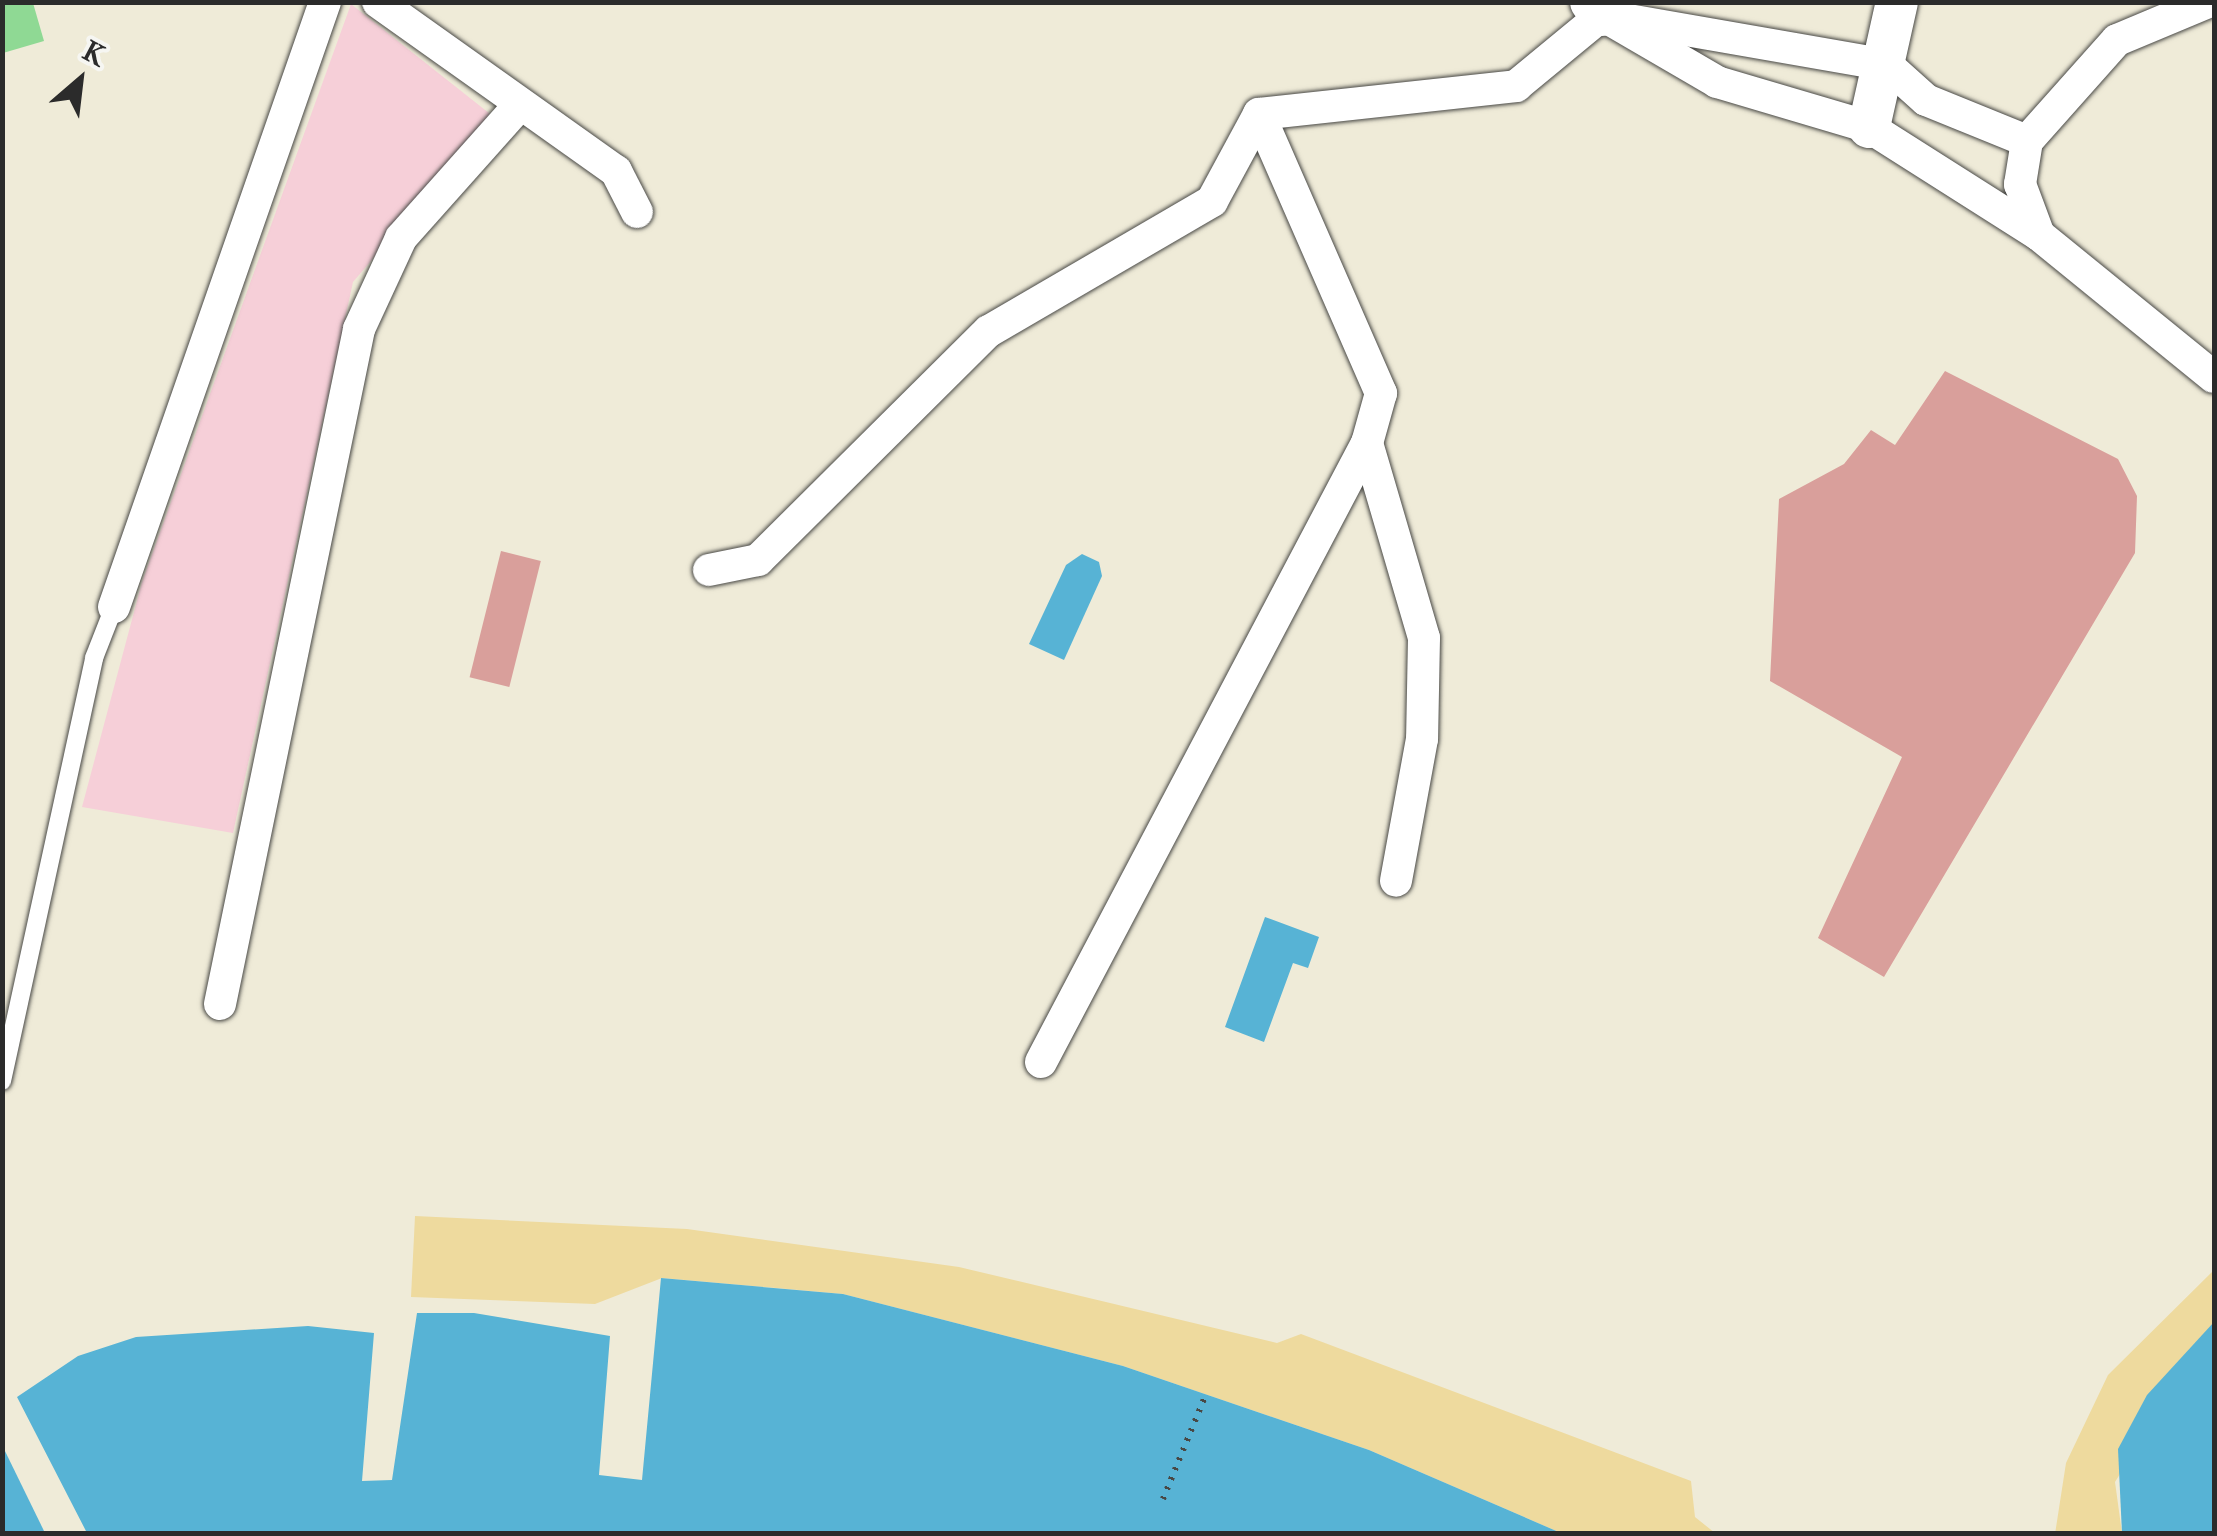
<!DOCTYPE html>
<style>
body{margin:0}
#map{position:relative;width:2217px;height:1536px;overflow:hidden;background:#efebd8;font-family:"IM FELL French Canon",serif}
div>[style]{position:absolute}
.built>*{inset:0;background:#f6cfd8}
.green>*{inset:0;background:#8fd994}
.sand>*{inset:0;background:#eeda9e}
.water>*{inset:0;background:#57b3d5}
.building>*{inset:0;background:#d99f9b;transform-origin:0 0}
.path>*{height:6px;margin-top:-3px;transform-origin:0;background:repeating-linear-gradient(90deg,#484845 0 2.5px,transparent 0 10.5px)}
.roads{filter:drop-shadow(0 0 2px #484845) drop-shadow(0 0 2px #484845)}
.service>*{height:18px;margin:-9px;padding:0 9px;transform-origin:9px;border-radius:9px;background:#fff}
.minor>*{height:32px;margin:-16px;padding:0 16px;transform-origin:16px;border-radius:16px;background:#fff}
.tertiary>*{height:42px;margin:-21px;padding:0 21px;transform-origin:21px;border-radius:21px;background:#fff}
span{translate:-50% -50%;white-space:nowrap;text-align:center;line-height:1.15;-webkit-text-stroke:9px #f6f6f2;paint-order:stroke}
.frame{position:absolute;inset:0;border:5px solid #2b2b2b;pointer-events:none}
.north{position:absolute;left:30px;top:30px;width:100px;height:100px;-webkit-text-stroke:8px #f6f6f2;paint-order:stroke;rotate:28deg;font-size:28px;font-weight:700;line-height:40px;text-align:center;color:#2b2b2b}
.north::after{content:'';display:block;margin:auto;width:35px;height:45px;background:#2b2b2b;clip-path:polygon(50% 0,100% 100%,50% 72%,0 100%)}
</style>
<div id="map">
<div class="built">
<i style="clip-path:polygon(351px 4px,494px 117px,353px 282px,233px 833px,82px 807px,142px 582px)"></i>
</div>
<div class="green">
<i style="clip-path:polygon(3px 2px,33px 3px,44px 41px,3px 53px)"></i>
</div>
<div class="sand">
<i style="clip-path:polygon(415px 1216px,687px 1229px,959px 1267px,1277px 1343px,1301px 1334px,1691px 1481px,1695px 1517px,1715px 1533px,1561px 1533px,1369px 1450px,1123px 1366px,843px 1294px,662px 1278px,595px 1304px,411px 1297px)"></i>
<i style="clip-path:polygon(2214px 1270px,2214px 1322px,2115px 1482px,2122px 1533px,2055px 1534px,2066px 1463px,2108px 1375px)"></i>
</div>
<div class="water">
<i style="clip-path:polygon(1082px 554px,1099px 562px,1102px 576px,1064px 660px,1029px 644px,1066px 565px)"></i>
<i style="clip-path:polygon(1265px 917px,1319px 937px,1308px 968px,1293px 963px,1264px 1042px,1225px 1027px)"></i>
<i style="clip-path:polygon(661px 1278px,843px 1294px,1123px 1366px,1369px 1450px,1561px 1533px,87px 1533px,17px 1397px,78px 1356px,136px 1337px,308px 1326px,374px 1333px,362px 1481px,392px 1480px,417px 1313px,474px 1313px,610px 1336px,599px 1475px,642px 1480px)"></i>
<i style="clip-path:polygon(2214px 1322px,2214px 1533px,2122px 1533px,2118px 1449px,2147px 1395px)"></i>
<i style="clip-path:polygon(3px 1447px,45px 1533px,3px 1533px)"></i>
</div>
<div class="building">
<i style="clip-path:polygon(1945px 371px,2118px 459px,2137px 496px,2135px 553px,1884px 977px,1818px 938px,1902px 757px,1770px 681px,1779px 499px,1844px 464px,1871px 430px,1895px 445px)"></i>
<i style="left:501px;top:551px;width:41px;height:130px;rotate:14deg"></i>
</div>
<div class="path">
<i style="left:1163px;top:1499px;width:113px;rotate:-67.7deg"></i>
</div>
<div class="roads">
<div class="service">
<i style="left:2px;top:1081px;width:433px;rotate:-77.7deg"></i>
<i style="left:94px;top:658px;width:55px;rotate:-68.6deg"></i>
</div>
<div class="minor">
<i style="left:378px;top:2px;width:292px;rotate:35.4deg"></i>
<i style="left:616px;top:171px;width:46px;rotate:62.9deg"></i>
<i style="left:1602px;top:15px;width:133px;rotate:30.2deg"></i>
<i style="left:1717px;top:82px;width:159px;rotate:16.5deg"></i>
<i style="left:1869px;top:127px;width:201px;rotate:32.4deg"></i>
<i style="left:1617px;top:18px;width:274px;rotate:9.9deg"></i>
<i style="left:1887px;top:65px;width:52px;rotate:41.9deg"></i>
<i style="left:1926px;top:100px;width:109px;rotate:22.1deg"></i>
<i style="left:1259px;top:114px;width:305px;rotate:66.4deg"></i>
<i style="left:1381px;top:393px;width:52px;rotate:105.6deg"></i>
<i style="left:1367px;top:443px;width:203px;rotate:73.7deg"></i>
<i style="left:1424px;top:638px;width:101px;rotate:91.1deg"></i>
<i style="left:1422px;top:739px;width:144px;rotate:100.4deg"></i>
<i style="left:2027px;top:141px;width:44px;rotate:99.2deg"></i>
<i style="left:2020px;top:184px;width:54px;rotate:69.6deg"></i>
<i style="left:2039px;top:235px;width:225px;rotate:39.1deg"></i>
<i style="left:2027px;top:141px;width:135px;rotate:-48.3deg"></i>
<i style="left:2117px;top:40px;width:99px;rotate:-22.7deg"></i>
<i style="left:709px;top:570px;width:50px;rotate:-11.5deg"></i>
<i style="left:758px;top:560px;width:325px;rotate:-44.8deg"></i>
<i style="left:989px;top:331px;width:258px;rotate:-30.2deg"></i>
<i style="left:1212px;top:201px;width:99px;rotate:-61.6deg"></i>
<i style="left:1259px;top:114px;width:259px;rotate:-6.2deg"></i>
<i style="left:1516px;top:86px;width:112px;rotate:-39.5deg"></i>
<i style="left:114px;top:607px;width:641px;rotate:-70.77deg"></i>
<i style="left:220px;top:1004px;width:689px;rotate:-78.36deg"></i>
<i style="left:359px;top:329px;width:100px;rotate:-65.2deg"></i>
<i style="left:401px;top:238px;width:174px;rotate:-48.3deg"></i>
<i style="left:1041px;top:1062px;width:700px;rotate:-62.23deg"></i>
</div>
<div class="tertiary">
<i style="left:1591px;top:2px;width:17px;rotate:50deg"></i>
<i style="left:1869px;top:127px;width:128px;rotate:-77.4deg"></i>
</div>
</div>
<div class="frame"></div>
<div class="north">K</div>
</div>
